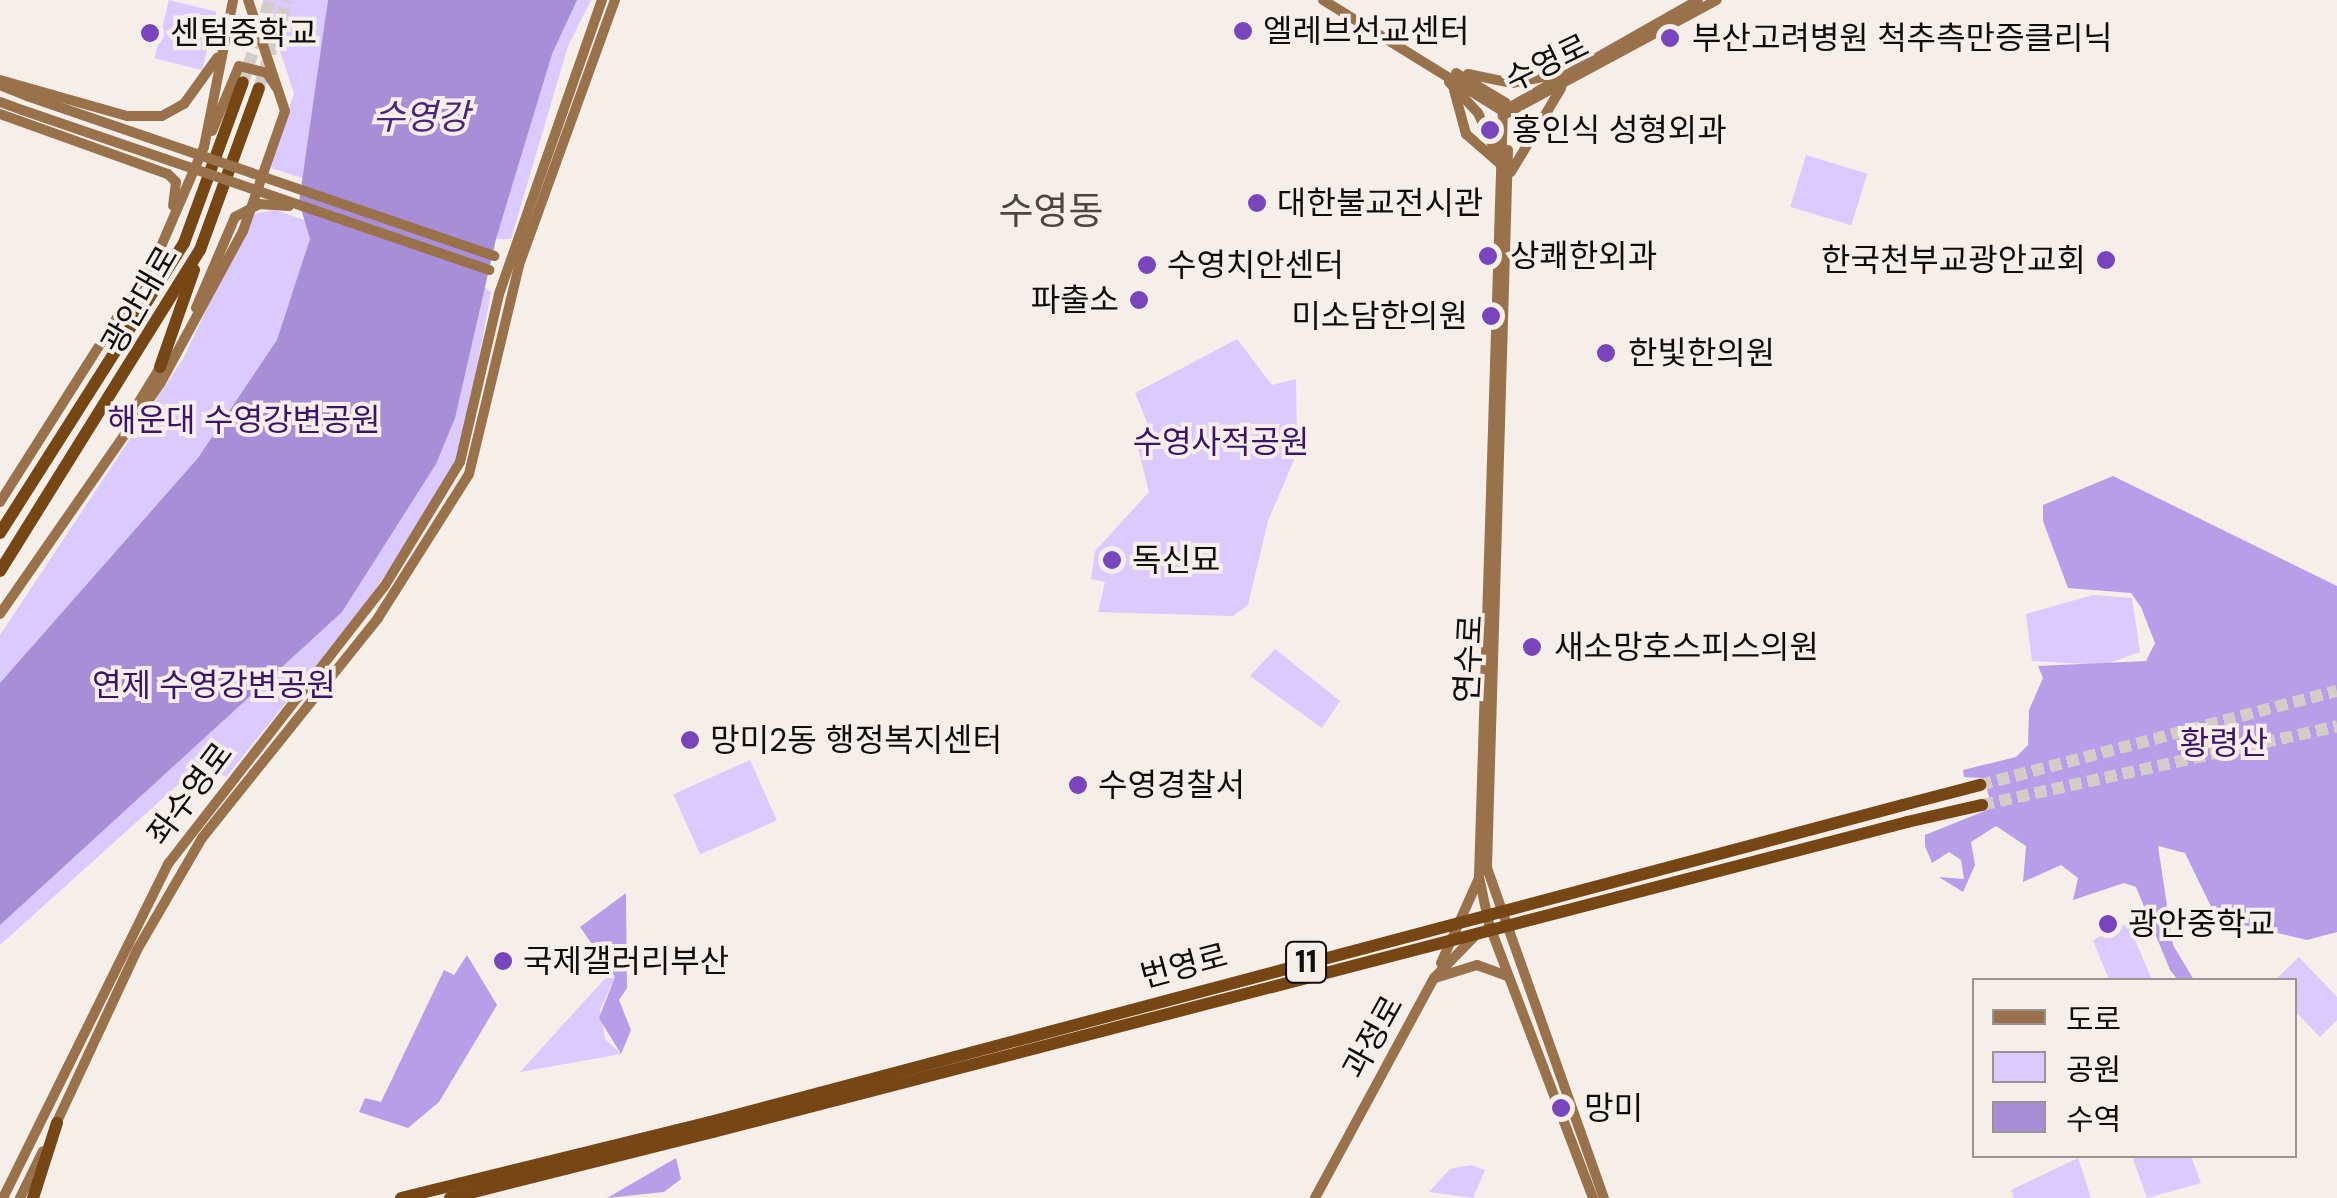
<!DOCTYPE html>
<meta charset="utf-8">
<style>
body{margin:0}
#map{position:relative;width:2337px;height:1198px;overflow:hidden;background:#f5eee9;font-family:"DM Sans","Noto Sans KR",sans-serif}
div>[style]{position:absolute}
.green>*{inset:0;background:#dbcafe;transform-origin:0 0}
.forest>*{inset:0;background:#b89ee8}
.water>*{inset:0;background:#a88ed7}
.trunk-tunnel>*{height:12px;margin-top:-6px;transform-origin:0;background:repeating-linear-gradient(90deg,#d3ccc8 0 12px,transparent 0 18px)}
.secondary>*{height:10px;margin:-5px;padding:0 5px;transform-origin:5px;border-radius:5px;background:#99714b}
.trunk>*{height:12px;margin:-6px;padding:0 6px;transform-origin:6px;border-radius:6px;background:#764714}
.secondary-bridge>*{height:10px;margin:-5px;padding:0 5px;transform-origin:5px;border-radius:5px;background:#99714b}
.trunk-bridge>*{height:12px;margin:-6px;padding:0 6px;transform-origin:6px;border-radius:6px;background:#764714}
.dots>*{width:28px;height:28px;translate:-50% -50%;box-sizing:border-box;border:5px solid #f5eee9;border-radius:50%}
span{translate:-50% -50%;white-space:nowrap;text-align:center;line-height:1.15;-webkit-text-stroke:8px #f5eee9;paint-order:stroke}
.shield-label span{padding:2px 8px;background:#f5eee9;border:2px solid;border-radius:8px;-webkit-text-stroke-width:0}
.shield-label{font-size:30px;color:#100e0c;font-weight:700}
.poi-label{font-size:32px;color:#100e0c}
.left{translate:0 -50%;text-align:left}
.right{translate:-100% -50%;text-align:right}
.street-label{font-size:32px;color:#100e0c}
.park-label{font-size:32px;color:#3c1369}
.water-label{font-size:35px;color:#4b257b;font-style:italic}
.quarter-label{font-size:38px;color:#4c4642}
.legend{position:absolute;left:1972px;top:978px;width:325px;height:180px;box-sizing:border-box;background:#f5eee9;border:2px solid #999491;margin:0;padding:12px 18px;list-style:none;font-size:30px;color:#100e0c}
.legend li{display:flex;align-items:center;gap:20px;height:50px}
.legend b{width:50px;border:2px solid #999491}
</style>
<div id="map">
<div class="green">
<i style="left:169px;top:0;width:49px;height:60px;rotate:14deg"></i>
<i style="clip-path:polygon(263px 0,328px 0,308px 180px,271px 168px,294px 93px)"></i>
<i style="clip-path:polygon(569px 0,591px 0,568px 46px,511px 239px,483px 239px)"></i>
<i style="left:1806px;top:155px;width:64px;height:54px;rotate:17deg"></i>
<i style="clip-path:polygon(275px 210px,470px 276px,491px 292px,462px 448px,421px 524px,357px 615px,226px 777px,201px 764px,0 945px,0 635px,183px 359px,252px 214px)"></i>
<i style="clip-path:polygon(1237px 339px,1272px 385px,1296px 379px,1297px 453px,1268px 521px,1248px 605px,1233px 616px,1098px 612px,1105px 582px,1091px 579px,1095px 551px,1149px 492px,1137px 444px,1147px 422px,1135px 393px)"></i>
<i style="clip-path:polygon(2093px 595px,2132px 598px,2140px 652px,2103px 665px,2032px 661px,2026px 614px)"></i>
<i style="clip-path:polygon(1275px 649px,1340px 701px,1322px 728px,1250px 676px)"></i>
<i style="left:750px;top:760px;width:66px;height:84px;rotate:66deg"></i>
<i style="clip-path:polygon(2128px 923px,2152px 980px,2109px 980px,2093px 940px)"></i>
<i style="clip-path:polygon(2299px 957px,2337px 997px,2337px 1020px,2320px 1037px,2295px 1011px,2294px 980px,2275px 980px)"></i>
<i style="clip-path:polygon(610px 973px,615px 977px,600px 1010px,605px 1039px,621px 1054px,520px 1072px)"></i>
<i style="clip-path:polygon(2132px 1156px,2191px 1156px,2201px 1183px,2147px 1198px)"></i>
<i style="clip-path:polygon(2078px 1158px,2091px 1198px,2014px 1198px,2011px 1190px)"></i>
<i style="clip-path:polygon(1471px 1165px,1485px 1170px,1473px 1198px,1429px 1192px,1450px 1169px)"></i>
</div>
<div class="forest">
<i style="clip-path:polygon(2113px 476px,2337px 586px,2337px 932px,2307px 940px,2217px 919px,2185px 853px,2158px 846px,2173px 945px,2194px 980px,2178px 980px,2170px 970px,2136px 887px,2124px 883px,2073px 900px,2078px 878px,2061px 865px,2023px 882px,2026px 846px,1996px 826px,1971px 842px,1975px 865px,1963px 892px,1939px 877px,1964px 879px,1961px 860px,1949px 852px,1932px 863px,1925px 846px,1925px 835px,1992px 808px,1984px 778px,1964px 777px,1963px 770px,2016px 757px,2028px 745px,2029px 710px,2043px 678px,2038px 666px,2146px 661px,2155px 643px,2141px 607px,2131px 593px,2068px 588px,2043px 521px,2043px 505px)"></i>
<i style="clip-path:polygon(626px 893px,627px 988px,619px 1000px,631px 1030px,621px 1054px,599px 1018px,615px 977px,580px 927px)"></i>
<i style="clip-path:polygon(467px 955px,497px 1005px,439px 1102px,408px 1128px,359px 1112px,365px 1098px,381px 1102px,444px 970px,454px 975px)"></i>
<i style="clip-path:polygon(676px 1158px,681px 1179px,664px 1192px,607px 1198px)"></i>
</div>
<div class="water">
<i style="clip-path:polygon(328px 0,577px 0,552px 54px,496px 239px,455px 418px,436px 464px,342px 612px,0 925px,0 683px,198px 458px,277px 340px,310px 239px,299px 202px)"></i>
</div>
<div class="trunk-tunnel">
<i style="left:243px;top:82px;width:86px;rotate:-71.8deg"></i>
<i style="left:259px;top:88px;width:92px;rotate:-72.3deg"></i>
<i style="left:1980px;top:785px;width:369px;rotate:-14.8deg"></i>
<i style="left:1982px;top:805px;width:364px;rotate:-12.5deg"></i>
</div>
<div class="secondary">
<i style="left:1323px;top:0;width:215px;rotate:31.7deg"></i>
<i style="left:1456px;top:73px;width:58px;rotate:31deg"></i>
<i style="left:1468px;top:74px;width:45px;rotate:11.6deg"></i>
<i style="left:1512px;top:83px;width:38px;rotate:-11deg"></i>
<i style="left:0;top:80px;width:132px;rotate:15.8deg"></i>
<i style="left:127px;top:116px;width:35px"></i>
<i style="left:162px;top:116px;width:25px;rotate:-29deg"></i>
<i style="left:184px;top:104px;width:57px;rotate:-54.3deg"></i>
<i style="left:1449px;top:82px;width:42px;rotate:46.9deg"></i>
<i style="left:1478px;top:113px;width:51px;rotate:65.5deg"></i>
<i style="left:0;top:85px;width:29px;rotate:22deg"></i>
<i style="left:1454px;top:90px;width:46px;rotate:74.7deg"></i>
<i style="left:1466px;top:134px;width:43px;rotate:41.2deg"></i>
<i style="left:0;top:102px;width:23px;rotate:20deg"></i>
<i style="left:1507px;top:113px;width:238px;rotate:-28.3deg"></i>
<i style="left:0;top:114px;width:178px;rotate:19.7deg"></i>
<i style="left:168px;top:174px;width:11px;rotate:45deg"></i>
<i style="left:176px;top:182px;width:24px;rotate:97deg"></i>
<i style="left:212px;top:131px;width:70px;rotate:-67.4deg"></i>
<i style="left:239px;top:66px;width:29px;rotate:14deg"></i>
<i style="left:267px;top:73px;width:17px;rotate:57deg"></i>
<i style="left:1508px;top:150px;width:718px;rotate:91.68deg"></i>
<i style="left:1487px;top:868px;width:350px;rotate:70.5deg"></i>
<i style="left:1511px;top:172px;width:98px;rotate:-59.2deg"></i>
<i style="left:259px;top:204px;width:30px;rotate:4deg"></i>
<i style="left:196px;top:308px;width:99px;rotate:-66.8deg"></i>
<i style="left:129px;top:418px;width:67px;rotate:-58.4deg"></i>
<i style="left:0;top:502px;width:297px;rotate:-57.6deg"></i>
<i style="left:159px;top:251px;width:113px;rotate:-66.6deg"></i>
<i style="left:204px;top:147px;width:150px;rotate:-78.8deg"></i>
<i style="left:0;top:614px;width:282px;rotate:-55.2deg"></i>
<i style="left:161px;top:382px;width:172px;rotate:-61.5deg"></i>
<i style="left:243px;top:231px;width:127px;rotate:-70.7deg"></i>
<i style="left:285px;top:111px;width:117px;rotate:-108.4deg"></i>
<i style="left:1441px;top:963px;width:93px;rotate:-65.9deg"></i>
<i style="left:1435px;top:978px;width:44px;rotate:-17.2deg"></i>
<i style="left:1477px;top:965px;width:33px;rotate:20deg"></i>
<i style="left:55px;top:1126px;width:194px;rotate:-65deg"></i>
<i style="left:137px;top:950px;width:129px;rotate:-59.9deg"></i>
<i style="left:202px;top:838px;width:282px;rotate:-51.3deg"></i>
<i style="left:378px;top:618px;width:170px;rotate:-57.7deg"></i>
<i style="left:469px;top:474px;width:215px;rotate:-76.5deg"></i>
<i style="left:519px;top:265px;width:282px;rotate:-70.1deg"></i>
<i style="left:3px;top:1198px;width:373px;rotate:-63.7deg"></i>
<i style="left:168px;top:864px;width:351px;rotate:-52.1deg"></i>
<i style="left:384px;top:587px;width:146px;rotate:-58.7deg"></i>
<i style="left:460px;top:462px;width:172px;rotate:-76.9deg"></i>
<i style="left:499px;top:294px;width:312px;rotate:-70.7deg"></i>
<i style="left:20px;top:1198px;width:52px;rotate:-63.9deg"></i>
<i style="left:1315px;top:1198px;width:250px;rotate:-61.6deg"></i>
<i style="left:1434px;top:978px;width:62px;rotate:-45.7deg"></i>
<i style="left:1593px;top:1198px;width:293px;rotate:-110.8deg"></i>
<i style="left:1489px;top:924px;width:48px;rotate:-102deg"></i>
<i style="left:1479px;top:877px;width:766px;rotate:-88.21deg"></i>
<i style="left:1503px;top:111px;width:224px;rotate:-29.6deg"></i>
</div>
<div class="trunk">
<i style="left:160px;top:367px;width:103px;rotate:-70.7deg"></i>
<i style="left:0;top:533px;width:343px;rotate:-57.6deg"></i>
<i style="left:184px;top:243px;width:171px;rotate:-69.9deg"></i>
<i style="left:0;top:571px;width:378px;rotate:-58.1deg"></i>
<i style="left:200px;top:250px;width:172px;rotate:-70deg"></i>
<i style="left:1903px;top:805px;width:80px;rotate:-14.6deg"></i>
<i style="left:1907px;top:822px;width:77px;rotate:-12.8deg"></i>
<i style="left:33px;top:1198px;width:79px;rotate:-72.3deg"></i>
<i style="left:401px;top:1198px;width:318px;rotate:-13.8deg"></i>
<i style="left:450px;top:1198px;width:271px;rotate:-14.1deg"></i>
</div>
<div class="secondary-bridge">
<i style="left:27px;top:96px;width:494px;rotate:18.9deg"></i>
<i style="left:22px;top:110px;width:494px;rotate:18.9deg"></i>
<i style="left:235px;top:217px;width:27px;rotate:-28deg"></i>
</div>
<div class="trunk-bridge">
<i style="left:710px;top:1122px;width:1234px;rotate:-14.88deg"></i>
<i style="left:713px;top:1132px;width:1234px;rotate:-14.55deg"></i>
</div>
<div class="dots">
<i style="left:1243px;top:31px;background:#7845bc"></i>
<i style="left:150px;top:33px;background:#7845bc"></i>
<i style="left:1670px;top:38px;background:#7845bc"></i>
<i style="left:1490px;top:130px;background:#7845bc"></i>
<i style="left:1257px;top:203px;background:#7845bc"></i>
<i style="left:1488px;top:256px;background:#7845bc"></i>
<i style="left:2106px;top:260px;background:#7845bc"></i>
<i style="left:1147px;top:265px;background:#7845bc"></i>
<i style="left:1139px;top:300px;background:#7845bc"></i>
<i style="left:1491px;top:316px;background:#7845bc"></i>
<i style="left:1606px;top:353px;background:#7845bc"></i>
<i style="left:1112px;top:560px;background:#7845bc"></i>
<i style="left:1532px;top:647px;background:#7845bc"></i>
<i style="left:690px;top:740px;background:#7845bc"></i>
<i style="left:1078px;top:785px;background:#7845bc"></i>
<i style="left:2108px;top:924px;background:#7845bc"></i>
<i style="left:503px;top:961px;background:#7845bc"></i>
<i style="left:1561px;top:1108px;background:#7845bc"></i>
</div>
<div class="shield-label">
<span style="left:1306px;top:962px">11</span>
</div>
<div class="poi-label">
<span class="left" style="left:1263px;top:31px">엘레브선교센터</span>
<span class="left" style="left:170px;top:33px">센텀중학교</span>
<span class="left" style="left:1692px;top:38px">부산고려병원 척추측만증클리닉</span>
<span class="left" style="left:1512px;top:130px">홍인식 성형외과</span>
<span class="left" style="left:1277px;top:203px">대한불교전시관</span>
<span class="left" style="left:1510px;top:256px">상쾌한외과</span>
<span class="right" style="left:2086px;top:260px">한국천부교광안교회</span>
<span class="left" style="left:1167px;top:265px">수영치안센터</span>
<span class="right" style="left:1119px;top:300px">파출소</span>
<span class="right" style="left:1468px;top:316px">미소담한의원</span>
<span class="left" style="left:1628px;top:353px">한빛한의원</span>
<span class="left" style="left:1132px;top:560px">독신묘</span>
<span class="left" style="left:1554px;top:647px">새소망호스피스의원</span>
<span class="left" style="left:710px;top:740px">망미2동 행정복지센터</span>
<span class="left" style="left:1098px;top:785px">수영경찰서</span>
<span class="left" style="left:2128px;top:924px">광안중학교</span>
<span class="left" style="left:523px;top:961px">국제갤러리부산</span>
<span class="left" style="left:1584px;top:1108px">망미</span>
</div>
<div class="street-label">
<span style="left:1547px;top:63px;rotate:-26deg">수영로</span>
<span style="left:140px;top:300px;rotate:-60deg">광안대로</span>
<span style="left:1469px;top:659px;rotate:-87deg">연수로</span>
<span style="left:190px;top:794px;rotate:-53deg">좌수영로</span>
<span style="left:1184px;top:966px;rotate:-15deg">번영로</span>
<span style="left:1373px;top:1037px;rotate:-61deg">과정로</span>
</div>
<div class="park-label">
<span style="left:244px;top:420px">해운대 수영강변공원</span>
<span style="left:1221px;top:442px">수영사적공원</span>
<span style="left:214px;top:685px">연제 수영강변공원</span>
<span style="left:2224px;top:743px">황령산</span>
</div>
<div class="water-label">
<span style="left:421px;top:117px">수영강</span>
</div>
<div class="quarter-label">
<span style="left:1051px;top:212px">수영동</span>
</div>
<ul class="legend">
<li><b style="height:12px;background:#99714b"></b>도로</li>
<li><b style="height:28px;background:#dbcafe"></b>공원</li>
<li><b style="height:28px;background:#a88ed7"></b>수역</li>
</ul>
</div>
